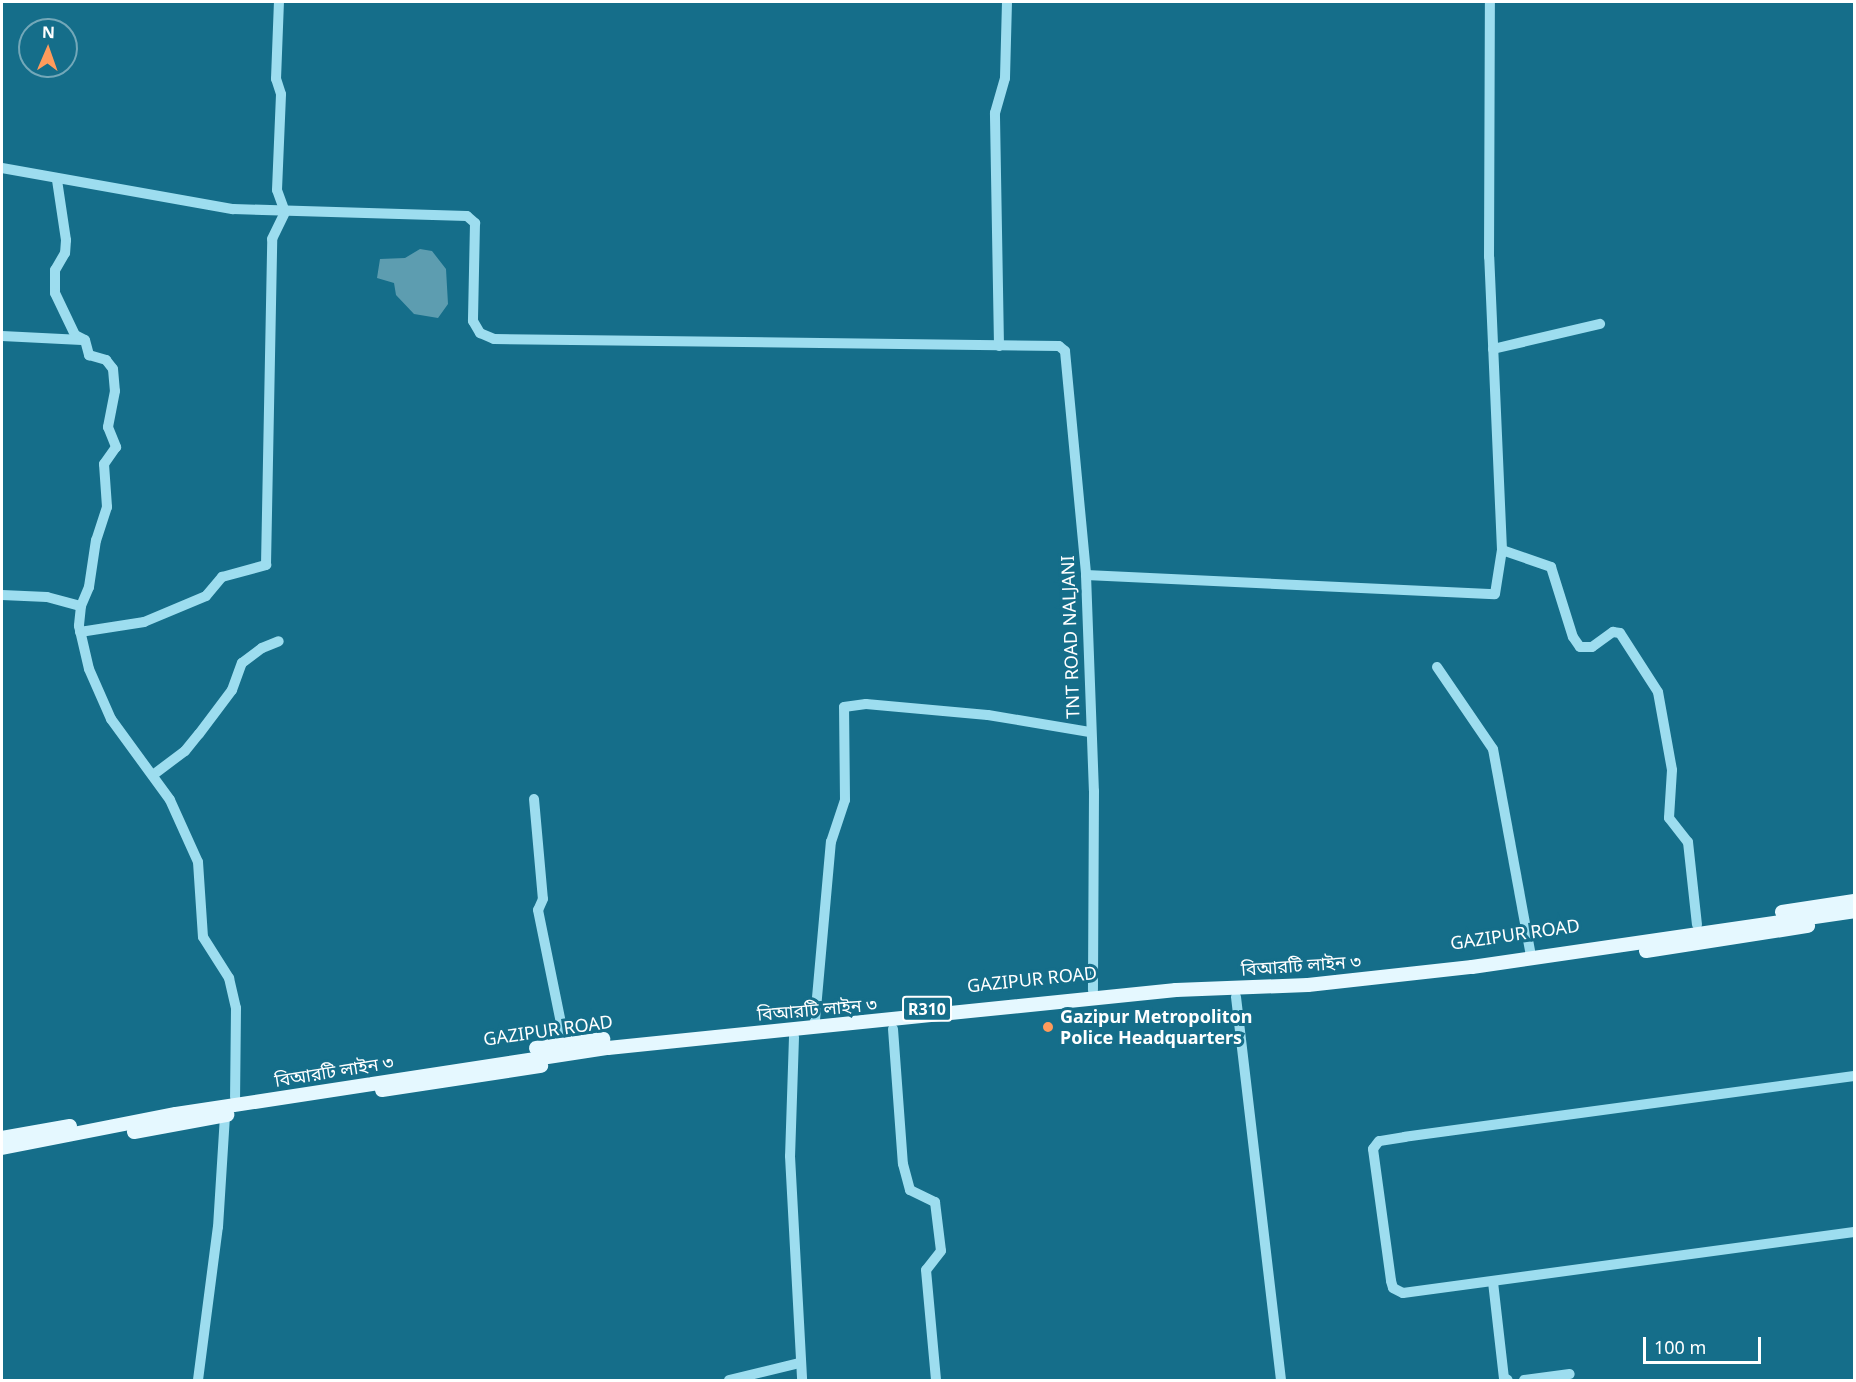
<!DOCTYPE html>
<meta charset="utf-8">
<style>
body{margin:0}
#map{position:relative;width:1856px;height:1382px;overflow:hidden;background:#156e8a;font-family:"Noto Sans","Noto Sans Bengali",sans-serif}
div>[style]{position:absolute}
.water>*{inset:0;background:#5d9db0}
.minor>*{height:10px;margin:-5px;padding:0 5px;transform-origin:5px;border-radius:5px;background:#9dddef}
.major>*{height:14px;margin:-7px;padding:0 7px;transform-origin:7px;border-radius:7px;background:#e5f8ff}
.dots>*{width:16px;height:16px;translate:-50% -50%;box-sizing:border-box;border:3px solid #156e8a;border-radius:50%}
span{translate:-50% -50%;white-space:nowrap;text-align:center;line-height:1.15;-webkit-text-stroke:6px #156e8a;paint-order:stroke}
.shield-label span{padding:2px 4px;background:#156e8a;border:2px solid;border-radius:4px;-webkit-text-stroke-width:0}
.shield-label{font-size:16px;color:#fff;font-weight:700}
.street-label{font-size:18px;color:#fff}
.poi-label{font-size:18px;color:#fff;font-weight:700}
.left{translate:0 -50%;text-align:left}
.frame{position:absolute;inset:0;border:3px solid #fff;pointer-events:none}
.north{position:absolute;left:18px;top:18px;width:60px;height:60px;box-sizing:border-box;background:#156e8a;border:2px solid #73a8b9;border-radius:50%;rotate:2deg;font-size:16px;font-weight:700;line-height:24px;text-align:center;color:#fff}
.north::after{content:'';display:block;margin:auto;width:21px;height:27px;background:#ff9b5b;clip-path:polygon(50% 0,100% 100%,50% 72%,0 100%)}
.scale{position:absolute;left:1643px;top:1337px;width:118px;height:27px;box-sizing:border-box;border:3px solid #fff;border-top:0;padding-left:8px;font-size:18px;line-height:21px;white-space:nowrap;color:#fff;-webkit-text-stroke:4px #156e8a;paint-order:stroke}
</style>
<div id="map">
<div class="water">
<i style="clip-path:polygon(420px 249px,432px 251px,446px 269px,448px 304px,438px 318px,414px 314px,396px 295px,394px 283px,377px 278px,380px 259px,405px 258px)"></i>
</div>
<div class="minor">
<i style="left:2px;top:168px;width:235px;rotate:10.1deg"></i>
<i style="left:233px;top:209px;width:234px;rotate:1.7deg"></i>
<i style="left:467px;top:216px;width:11px;rotate:41deg"></i>
<i style="left:475px;top:223px;width:98px;rotate:91.2deg"></i>
<i style="left:473px;top:321px;width:14px;rotate:60deg"></i>
<i style="left:480px;top:333px;width:15px;rotate:23deg"></i>
<i style="left:494px;top:339px;width:565px;rotate:0.71deg"></i>
<i style="left:1059px;top:346px;width:8px;rotate:40deg"></i>
<i style="left:1065px;top:351px;width:225px;rotate:84.6deg"></i>
<i style="left:1086px;top:575px;width:216px;rotate:87.9deg"></i>
<i style="left:1094px;top:791px;width:199px;rotate:90.3deg"></i>
<i style="left:57px;top:180px;width:61px;rotate:81.5deg"></i>
<i style="left:66px;top:240px;width:13px;rotate:94deg"></i>
<i style="left:65px;top:253px;width:20px;rotate:120deg"></i>
<i style="left:55px;top:270px;width:23px;rotate:90deg"></i>
<i style="left:55px;top:293px;width:47px;rotate:64.5deg"></i>
<i style="left:75px;top:335px;width:11px;rotate:27deg"></i>
<i style="left:85px;top:340px;width:16px;rotate:75deg"></i>
<i style="left:89px;top:355px;width:18px;rotate:16deg"></i>
<i style="left:106px;top:360px;width:11px;rotate:52deg"></i>
<i style="left:113px;top:369px;width:22px;rotate:85deg"></i>
<i style="left:115px;top:391px;width:37px;rotate:101deg"></i>
<i style="left:108px;top:427px;width:22px;rotate:68deg"></i>
<i style="left:116px;top:447px;width:21px;rotate:125deg"></i>
<i style="left:104px;top:464px;width:43px;rotate:86deg"></i>
<i style="left:107px;top:507px;width:35px;rotate:108deg"></i>
<i style="left:96px;top:540px;width:48px;rotate:98.5deg"></i>
<i style="left:89px;top:587px;width:21px;rotate:113deg"></i>
<i style="left:81px;top:606px;width:20px;rotate:96deg"></i>
<i style="left:79px;top:626px;width:44px;rotate:76.9deg"></i>
<i style="left:89px;top:669px;width:55px;rotate:66.3deg"></i>
<i style="left:111px;top:719px;width:100px;rotate:53.9deg"></i>
<i style="left:170px;top:800px;width:68px;rotate:65.7deg"></i>
<i style="left:198px;top:862px;width:75px;rotate:86.2deg"></i>
<i style="left:203px;top:937px;width:49px;rotate:57.6deg"></i>
<i style="left:229px;top:978px;width:31px;rotate:77deg"></i>
<i style="left:236px;top:1008px;width:89px;rotate:90.6deg"></i>
<i style="left:2px;top:336px;width:80px;rotate:2.9deg"></i>
<i style="left:999px;top:346px;width:233px;rotate:-91deg"></i>
<i style="left:995px;top:113px;width:36px;rotate:-74deg"></i>
<i style="left:1005px;top:78px;width:76px;rotate:-88.5deg"></i>
<i style="left:1493px;top:349px;width:110px;rotate:-13.2deg"></i>
<i style="left:1502px;top:550px;width:52px;rotate:19.1deg"></i>
<i style="left:1551px;top:567px;width:73px;rotate:72.6deg"></i>
<i style="left:1573px;top:637px;width:12px;rotate:55deg"></i>
<i style="left:1580px;top:647px;width:12px"></i>
<i style="left:1592px;top:647px;width:26px;rotate:-36deg"></i>
<i style="left:1613px;top:632px;width:7px;rotate:8deg"></i>
<i style="left:1620px;top:633px;width:70px;rotate:57.2deg"></i>
<i style="left:1658px;top:692px;width:79px;rotate:79.8deg"></i>
<i style="left:1672px;top:770px;width:48px;rotate:93.6deg"></i>
<i style="left:1669px;top:818px;width:31px;rotate:52deg"></i>
<i style="left:1688px;top:842px;width:83px;rotate:83.8deg"></i>
<i style="left:1086px;top:575px;width:409px;rotate:2.7deg"></i>
<i style="left:1495px;top:594px;width:45px;rotate:-81deg"></i>
<i style="left:1502px;top:550px;width:293px;rotate:-92.5deg"></i>
<i style="left:1489px;top:257px;width:255px;rotate:-89.8deg"></i>
<i style="left:2px;top:595px;width:45px;rotate:2.5deg"></i>
<i style="left:47px;top:597px;width:35px;rotate:15deg"></i>
<i style="left:80px;top:632px;width:65px;rotate:-8.9deg"></i>
<i style="left:144px;top:622px;width:67px;rotate:-22.8deg"></i>
<i style="left:206px;top:596px;width:25px;rotate:-50deg"></i>
<i style="left:222px;top:577px;width:46px;rotate:-15.3deg"></i>
<i style="left:266px;top:565px;width:326px;rotate:-88.9deg"></i>
<i style="left:272px;top:239px;width:30px;rotate:-64deg"></i>
<i style="left:285px;top:212px;width:23px;rotate:-110deg"></i>
<i style="left:277px;top:190px;width:96px;rotate:-87.6deg"></i>
<i style="left:281px;top:94px;width:16px;rotate:-108deg"></i>
<i style="left:276px;top:79px;width:77px;rotate:-87.8deg"></i>
<i style="left:1437px;top:667px;width:99px;rotate:55.7deg"></i>
<i style="left:1493px;top:749px;width:205px;rotate:79.6deg"></i>
<i style="left:153px;top:775px;width:40px;rotate:-37deg"></i>
<i style="left:185px;top:751px;width:22px;rotate:-51deg"></i>
<i style="left:199px;top:734px;width:55px;rotate:-53.1deg"></i>
<i style="left:232px;top:690px;width:29px;rotate:-70deg"></i>
<i style="left:242px;top:663px;width:25px;rotate:-37deg"></i>
<i style="left:262px;top:648px;width:18px;rotate:-22deg"></i>
<i style="left:534px;top:799px;width:100px;rotate:84.9deg"></i>
<i style="left:543px;top:899px;width:12px;rotate:114deg"></i>
<i style="left:538px;top:910px;width:136px;rotate:78.5deg"></i>
<i style="left:1236px;top:997px;width:386px;rotate:83.3deg"></i>
<i style="left:815px;top:1020px;width:179px;rotate:-84.9deg"></i>
<i style="left:831px;top:842px;width:44px;rotate:-71.6deg"></i>
<i style="left:845px;top:800px;width:93px;rotate:-90.6deg"></i>
<i style="left:844px;top:707px;width:22px;rotate:-8deg"></i>
<i style="left:866px;top:704px;width:122px;rotate:5.2deg"></i>
<i style="left:988px;top:715px;width:103px;rotate:9.5deg"></i>
<i style="left:893px;top:1029px;width:135px;rotate:85.8deg"></i>
<i style="left:903px;top:1164px;width:27px;rotate:75deg"></i>
<i style="left:910px;top:1190px;width:28px;rotate:26deg"></i>
<i style="left:935px;top:1202px;width:49px;rotate:83deg"></i>
<i style="left:941px;top:1251px;width:24px;rotate:128deg"></i>
<i style="left:926px;top:1270px;width:110px;rotate:84.8deg"></i>
<i style="left:794px;top:1037px;width:119px;rotate:91.9deg"></i>
<i style="left:790px;top:1156px;width:224px;rotate:86.9deg"></i>
<i style="left:1854px;top:1076px;width:453px;rotate:172.3deg"></i>
<i style="left:1405px;top:1137px;width:26px;rotate:171deg"></i>
<i style="left:1379px;top:1141px;width:10px;rotate:127deg"></i>
<i style="left:1373px;top:1149px;width:133px;rotate:82.2deg"></i>
<i style="left:1391px;top:1281px;width:7px;rotate:74deg"></i>
<i style="left:1393px;top:1288px;width:11px;rotate:27deg"></i>
<i style="left:1403px;top:1293px;width:455px;rotate:-7.7deg"></i>
<i style="left:1493px;top:1282px;width:97px;rotate:83.5deg"></i>
<i style="left:1504px;top:1378px;width:4px;rotate:27deg"></i>
<i style="left:198px;top:1380px;width:154px;rotate:-82.6deg"></i>
<i style="left:218px;top:1227px;width:111px;rotate:-86.4deg"></i>
<i style="left:729px;top:1380px;width:73px;rotate:-13.5deg"></i>
<i style="left:1524px;top:1380px;width:46px;rotate:-7.4deg"></i>
</div>
<div class="major">
<i style="left:1782px;top:912px;width:73px;rotate:-8.7deg"></i>
<i style="left:1646px;top:951px;width:164px;rotate:-8.8deg"></i>
<i style="left:536px;top:1048px;width:68px;rotate:-7.7deg"></i>
<i style="left:382px;top:1090px;width:161px;rotate:-8.6deg"></i>
<i style="left:134px;top:1132px;width:95px;rotate:-10.4deg"></i>
<i style="left:2px;top:1138px;width:69px;rotate:-10deg"></i>
<i style="left:2px;top:1148px;width:177px;rotate:-11.1deg"></i>
<i style="left:176px;top:1114px;width:437px;rotate:-8.7deg"></i>
<i style="left:608px;top:1048px;width:571px;rotate:-5.83deg"></i>
<i style="left:1176px;top:990px;width:132px;rotate:-2.2deg"></i>
<i style="left:1308px;top:985px;width:165px;rotate:-6.3deg"></i>
<i style="left:1472px;top:967px;width:386px;rotate:-8.3deg"></i>
</div>
<div class="dots">
<i style="left:1048px;top:1027px;background:#ff9b5b"></i>
</div>
<div class="shield-label">
<span style="left:927px;top:1009px">R310</span>
</div>
<div class="street-label">
<span style="left:1070px;top:637px;rotate:-92deg">TNT ROAD NALJANI</span>
<span style="left:1515px;top:934px;rotate:-8deg">GAZIPUR ROAD</span>
<span style="left:1301px;top:965px;rotate:-4deg">বিআরটি লাইন ৩</span>
<span style="left:1032px;top:979px;rotate:-6deg">GAZIPUR ROAD</span>
<span style="left:817px;top:1009px;rotate:-5deg">বিআরটি লাইন ৩</span>
<span style="left:548px;top:1030px;rotate:-8deg">GAZIPUR ROAD</span>
<span style="left:334px;top:1071px;rotate:-9deg">বিআরটি লাইন ৩</span>
</div>
<div class="poi-label">
<span class="left" style="left:1060px;top:1027px">Gazipur Metropoliton<br>Police Headquarters</span>
</div>
<div class="frame"></div>
<div class="north">N</div>
<div class="scale">100 m</div>
</div>
